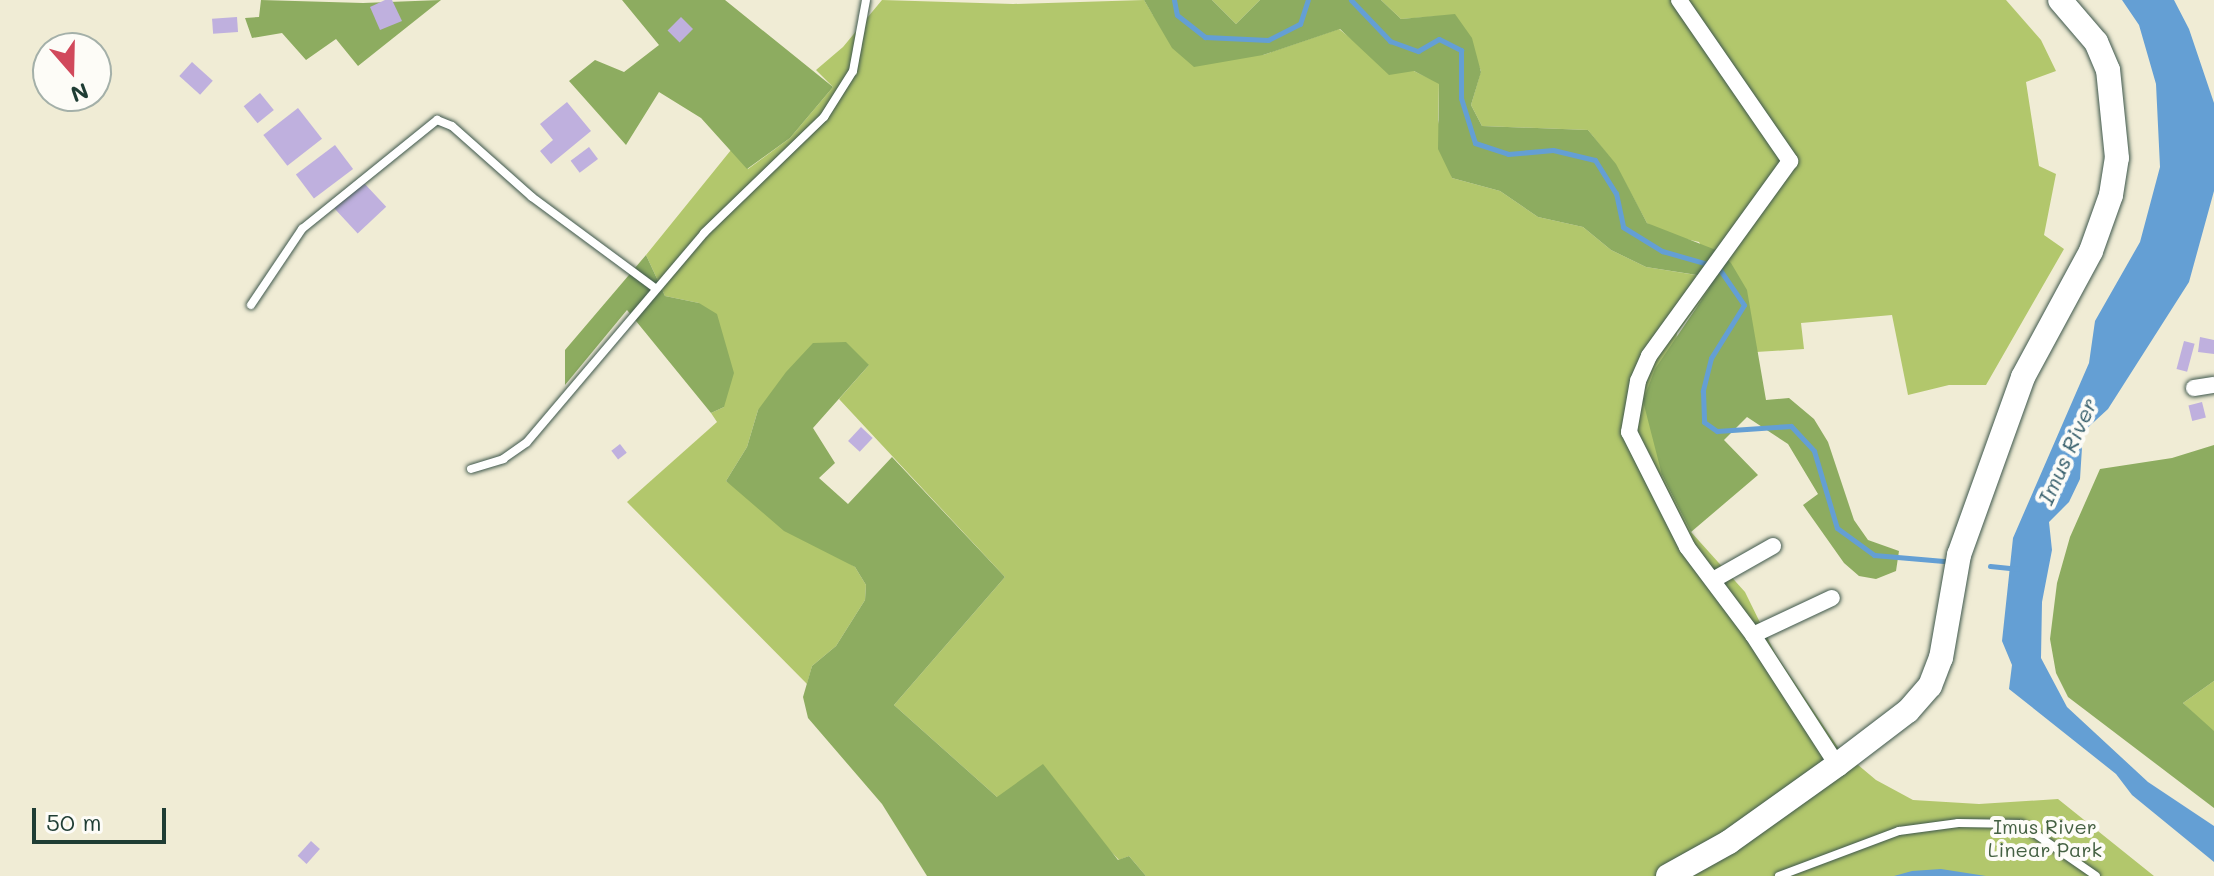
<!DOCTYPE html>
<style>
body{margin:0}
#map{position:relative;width:2214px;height:876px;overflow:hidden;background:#f0ecd5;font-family:Mali,sans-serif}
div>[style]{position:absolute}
.green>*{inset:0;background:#b2c76c}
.forest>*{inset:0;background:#8dac60}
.water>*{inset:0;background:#649fd4}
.stream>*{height:5px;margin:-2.5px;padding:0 2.5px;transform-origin:2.5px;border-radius:2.5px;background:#649fd4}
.building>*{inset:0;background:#bfb0de;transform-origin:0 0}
.roads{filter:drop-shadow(0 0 2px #3e574c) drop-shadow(0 0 2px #3e574c)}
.lane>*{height:8px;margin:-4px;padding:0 4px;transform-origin:4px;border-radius:4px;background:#fff}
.street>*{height:16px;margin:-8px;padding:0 8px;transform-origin:8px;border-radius:8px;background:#fff}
.secondary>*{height:24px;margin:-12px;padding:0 12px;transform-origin:12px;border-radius:12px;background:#fff}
span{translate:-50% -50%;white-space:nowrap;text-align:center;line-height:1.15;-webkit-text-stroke:8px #fdfcf7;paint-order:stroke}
.park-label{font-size:20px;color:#446042}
.water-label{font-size:22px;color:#375f6c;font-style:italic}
.north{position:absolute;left:32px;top:32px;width:80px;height:80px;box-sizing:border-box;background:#fdfcf7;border:2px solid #a4b0a9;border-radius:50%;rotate:160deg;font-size:22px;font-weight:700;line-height:32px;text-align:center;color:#1f3d34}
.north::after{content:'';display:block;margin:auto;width:28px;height:36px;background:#d1495b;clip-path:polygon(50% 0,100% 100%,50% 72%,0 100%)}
.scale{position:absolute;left:32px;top:808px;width:134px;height:36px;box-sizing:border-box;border:4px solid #1f3d34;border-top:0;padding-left:10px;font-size:24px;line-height:28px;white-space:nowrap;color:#1f3d34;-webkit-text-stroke:6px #fdfcf7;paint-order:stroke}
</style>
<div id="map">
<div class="green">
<i style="clip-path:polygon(882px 0,1013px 4px,1144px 0,1153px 15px,1263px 55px,1339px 29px,1359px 45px,1439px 83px,1438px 120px,1452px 178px,1500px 191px,1538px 217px,1583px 227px,1611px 250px,1646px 267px,1696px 275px,1710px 289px,1677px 333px,1662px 475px,1691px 532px,1745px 592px,1775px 653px,1839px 749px,1876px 780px,1913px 800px,1979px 804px,2058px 799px,2154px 876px,1146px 876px,1129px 856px,1119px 860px,1087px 826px,997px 797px,894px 705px,1005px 577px,839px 399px,869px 365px,758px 410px,747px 447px,726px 481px,855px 567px,866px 585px,865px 600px,836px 646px,812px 666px,807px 684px,627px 502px,717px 422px,711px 413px,724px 407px,699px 303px,665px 296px,646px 255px,731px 150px,748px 169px,790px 138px,833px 87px,816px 70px,843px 47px)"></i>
<i style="clip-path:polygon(1212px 0,1260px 0,1236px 24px)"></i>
<i style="clip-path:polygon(1381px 0,2006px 0,2041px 40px,2056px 71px,2026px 82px,2039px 166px,2056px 174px,2044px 235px,2064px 249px,1986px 385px,1949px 385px,1908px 395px,1892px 315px,1801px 323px,1804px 349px,1756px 352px,1751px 329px,1699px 242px,1668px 235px,1647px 223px,1615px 164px,1588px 130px,1482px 126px,1471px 105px,1481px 71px,1455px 15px,1401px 19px)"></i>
<i style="clip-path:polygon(2214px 681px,2214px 731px,2213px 732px,2183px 703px)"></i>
</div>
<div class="forest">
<i style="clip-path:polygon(261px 0,363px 3px,441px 0,358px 66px,336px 39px,306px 60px,282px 33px,252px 38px,245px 18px,259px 17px)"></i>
<i style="clip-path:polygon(622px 0,725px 0,833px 87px,790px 138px,747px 169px,701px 118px,659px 92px,626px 145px,569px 81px,595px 60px,624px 72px,659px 45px)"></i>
<i style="clip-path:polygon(1144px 0,1212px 0,1236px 24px,1260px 0,1381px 0,1401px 19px,1455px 14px,1472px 38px,1481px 72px,1471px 105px,1482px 126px,1588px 130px,1616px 164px,1647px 223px,1716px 250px,1731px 263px,1747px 290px,1766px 400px,1789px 398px,1814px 419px,1828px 442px,1854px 520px,1868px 540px,1899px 551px,1896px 571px,1876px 579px,1859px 576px,1844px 563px,1803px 505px,1818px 494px,1788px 444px,1747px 417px,1724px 440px,1758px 475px,1691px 532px,1662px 475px,1643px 401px,1655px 369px,1709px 289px,1697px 275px,1646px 267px,1611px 250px,1583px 227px,1538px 217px,1500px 191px,1452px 178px,1438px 149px,1439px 84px,1414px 71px,1389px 75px,1340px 29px,1263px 55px,1194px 67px,1172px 48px)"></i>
<i style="clip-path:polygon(646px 255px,665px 296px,699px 303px,717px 314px,734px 373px,724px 407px,711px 413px,627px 310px,565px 385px,565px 350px)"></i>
<i style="clip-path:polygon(846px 342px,869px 365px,813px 428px,835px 463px,819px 478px,848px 504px,892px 457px,1005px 577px,894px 705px,997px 797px,1043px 764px,1118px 860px,1129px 856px,1146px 876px,927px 876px,882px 804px,808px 718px,803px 697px,812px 666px,836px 646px,865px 600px,866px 585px,855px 567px,784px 531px,726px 481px,747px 447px,758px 410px,786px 372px,813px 343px)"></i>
<i style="clip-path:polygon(2214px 445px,2214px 681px,2183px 703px,2214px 731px,2214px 808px,2068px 697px,2056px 673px,2050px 639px,2057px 583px,2070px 537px,2100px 469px,2172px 458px)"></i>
</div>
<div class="water">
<i style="clip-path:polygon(2122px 0,2174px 0,2189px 29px,2214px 103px,2214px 191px,2189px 282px,2108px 409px,2083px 432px,2080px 479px,2069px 502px,2049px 522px,2052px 550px,2042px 602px,2041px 658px,2067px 707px,2148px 782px,2214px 826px,2214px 862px,2132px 795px,2116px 774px,2009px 689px,2012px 665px,2002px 641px,2013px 538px,2089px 363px,2095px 321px,2140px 242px,2160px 167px,2156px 84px,2139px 25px)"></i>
<i style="clip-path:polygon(1941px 869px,1986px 876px,1894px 876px,1912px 871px)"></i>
</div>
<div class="stream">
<i style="left:1174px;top:0;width:15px;rotate:79deg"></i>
<i style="left:1177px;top:15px;width:36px;rotate:38deg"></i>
<i style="left:1205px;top:37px;width:63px;rotate:2.7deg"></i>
<i style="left:1268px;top:40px;width:36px;rotate:-27deg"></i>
<i style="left:1300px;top:24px;width:25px;rotate:-72deg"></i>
<i style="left:1351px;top:0;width:57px;rotate:46.4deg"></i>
<i style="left:1390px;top:41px;width:30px;rotate:20deg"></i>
<i style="left:1418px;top:51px;width:24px;rotate:-30deg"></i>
<i style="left:1439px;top:39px;width:25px;rotate:27deg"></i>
<i style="left:1461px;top:50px;width:48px;rotate:90deg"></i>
<i style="left:1461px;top:98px;width:47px;rotate:72.7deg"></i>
<i style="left:1475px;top:143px;width:35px;rotate:18deg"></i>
<i style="left:1508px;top:154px;width:45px;rotate:-5.1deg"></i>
<i style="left:1553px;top:150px;width:43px;rotate:13.4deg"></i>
<i style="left:1595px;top:160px;width:39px;rotate:58deg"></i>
<i style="left:1616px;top:193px;width:35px;rotate:78deg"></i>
<i style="left:1623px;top:227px;width:46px;rotate:31.6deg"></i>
<i style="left:1662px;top:251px;width:58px;rotate:15.9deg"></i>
<i style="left:1718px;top:267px;width:46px;rotate:55.6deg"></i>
<i style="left:1744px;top:305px;width:62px;rotate:121.9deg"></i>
<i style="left:1711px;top:358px;width:34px;rotate:104deg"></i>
<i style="left:1703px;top:391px;width:31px;rotate:88deg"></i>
<i style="left:1704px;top:422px;width:16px;rotate:35deg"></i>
<i style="left:1717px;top:431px;width:74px;rotate:-3.9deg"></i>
<i style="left:1791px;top:426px;width:34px;rotate:47deg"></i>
<i style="left:1814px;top:451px;width:80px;rotate:73.4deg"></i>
<i style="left:1837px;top:528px;width:46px;rotate:36.1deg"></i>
<i style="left:1874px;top:555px;width:70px;rotate:4.9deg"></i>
<i style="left:1990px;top:566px;width:27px;rotate:6deg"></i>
</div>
<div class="building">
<i style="clip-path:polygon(385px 0,392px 0,402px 21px,380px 30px,370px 7px)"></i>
<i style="left:237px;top:17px;width:15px;height:25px;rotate:86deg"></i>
<i style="left:681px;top:17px;width:17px;height:19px;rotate:45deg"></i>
<i style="left:192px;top:62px;width:28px;height:19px;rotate:42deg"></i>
<i style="left:260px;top:93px;width:22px;height:21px;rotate:51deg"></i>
<i style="clip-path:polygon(567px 102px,591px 131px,551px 164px,540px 151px,553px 140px,540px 124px)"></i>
<i style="left:298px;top:108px;width:39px;height:44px;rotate:52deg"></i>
<i style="left:335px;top:145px;width:30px;height:49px;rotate:53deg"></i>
<i style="left:589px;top:147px;width:15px;height:23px;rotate:53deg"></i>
<i style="left:363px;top:182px;width:34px;height:39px;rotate:47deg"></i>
<i style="clip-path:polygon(2200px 337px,2214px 340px,2214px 354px,2198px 352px)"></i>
<i style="left:2184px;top:341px;width:11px;height:29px;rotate:15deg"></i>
<i style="left:2202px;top:402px;width:16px;height:14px;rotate:76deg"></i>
<i style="left:861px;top:427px;width:16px;height:19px;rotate:43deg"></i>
<i style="left:620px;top:444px;width:11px;height:11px;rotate:52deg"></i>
<i style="left:311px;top:841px;width:12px;height:20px;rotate:42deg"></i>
</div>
<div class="roads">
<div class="lane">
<i style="left:251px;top:305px;width:92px;rotate:-56.1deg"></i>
<i style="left:302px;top:229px;width:174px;rotate:-38.9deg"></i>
<i style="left:437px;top:120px;width:16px;rotate:22deg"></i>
<i style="left:452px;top:126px;width:107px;rotate:41.6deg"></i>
<i style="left:532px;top:197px;width:153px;rotate:36.5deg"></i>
<i style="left:471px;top:469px;width:34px;rotate:-17deg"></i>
<i style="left:503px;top:459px;width:29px;rotate:-35deg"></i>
<i style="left:527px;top:442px;width:274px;rotate:-49.7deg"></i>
<i style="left:704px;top:233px;width:167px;rotate:-44deg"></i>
<i style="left:824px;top:117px;width:54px;rotate:-57.8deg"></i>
<i style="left:853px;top:71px;width:72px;rotate:-79.6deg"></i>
<i style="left:1779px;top:876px;width:128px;rotate:-20.6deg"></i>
<i style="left:1899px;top:831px;width:60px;rotate:-7.7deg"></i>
<i style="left:1958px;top:823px;width:63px;rotate:0.9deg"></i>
<i style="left:2021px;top:824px;width:91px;rotate:34.7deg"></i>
</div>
<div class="street">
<i style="left:1679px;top:0;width:196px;rotate:55.4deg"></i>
<i style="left:1790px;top:161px;width:241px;rotate:125.9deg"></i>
<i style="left:1649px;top:356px;width:27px;rotate:114deg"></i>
<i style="left:1638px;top:381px;width:52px;rotate:100deg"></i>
<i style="left:1629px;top:432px;width:129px;rotate:63.2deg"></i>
<i style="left:1687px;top:547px;width:110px;rotate:53.1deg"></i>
<i style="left:1753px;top:635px;width:155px;rotate:57.1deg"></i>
<i style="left:2194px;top:388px;width:20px;rotate:-9deg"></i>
<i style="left:1713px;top:580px;width:69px;rotate:-29.5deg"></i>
<i style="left:1753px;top:635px;width:87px;rotate:-25.1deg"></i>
</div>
<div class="secondary">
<i style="left:1668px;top:876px;width:70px;rotate:-29.1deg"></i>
<i style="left:1729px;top:842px;width:133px;rotate:-35.5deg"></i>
<i style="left:1837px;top:765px;width:89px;rotate:-37.3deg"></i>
<i style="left:1908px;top:711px;width:33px;rotate:-49deg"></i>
<i style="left:1930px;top:686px;width:30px;rotate:-69deg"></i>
<i style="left:1941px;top:658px;width:105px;rotate:-80.1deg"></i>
<i style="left:1959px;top:555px;width:189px;rotate:-70.2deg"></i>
<i style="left:2023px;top:377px;width:143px;rotate:-61.6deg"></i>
<i style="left:2091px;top:251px;width:59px;rotate:-70.3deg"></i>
<i style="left:2111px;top:195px;width:37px;rotate:-81deg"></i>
<i style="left:2117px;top:158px;width:88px;rotate:-95.8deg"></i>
<i style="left:2108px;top:70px;width:30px;rotate:-113deg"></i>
<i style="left:2096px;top:42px;width:55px;rotate:-130.6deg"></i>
</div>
</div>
<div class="park-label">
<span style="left:2045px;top:838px">Imus River<br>Linear Park</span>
</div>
<div class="water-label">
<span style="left:2067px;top:451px;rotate:-66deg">Imus River</span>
</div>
<div class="north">N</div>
<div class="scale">50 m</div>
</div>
